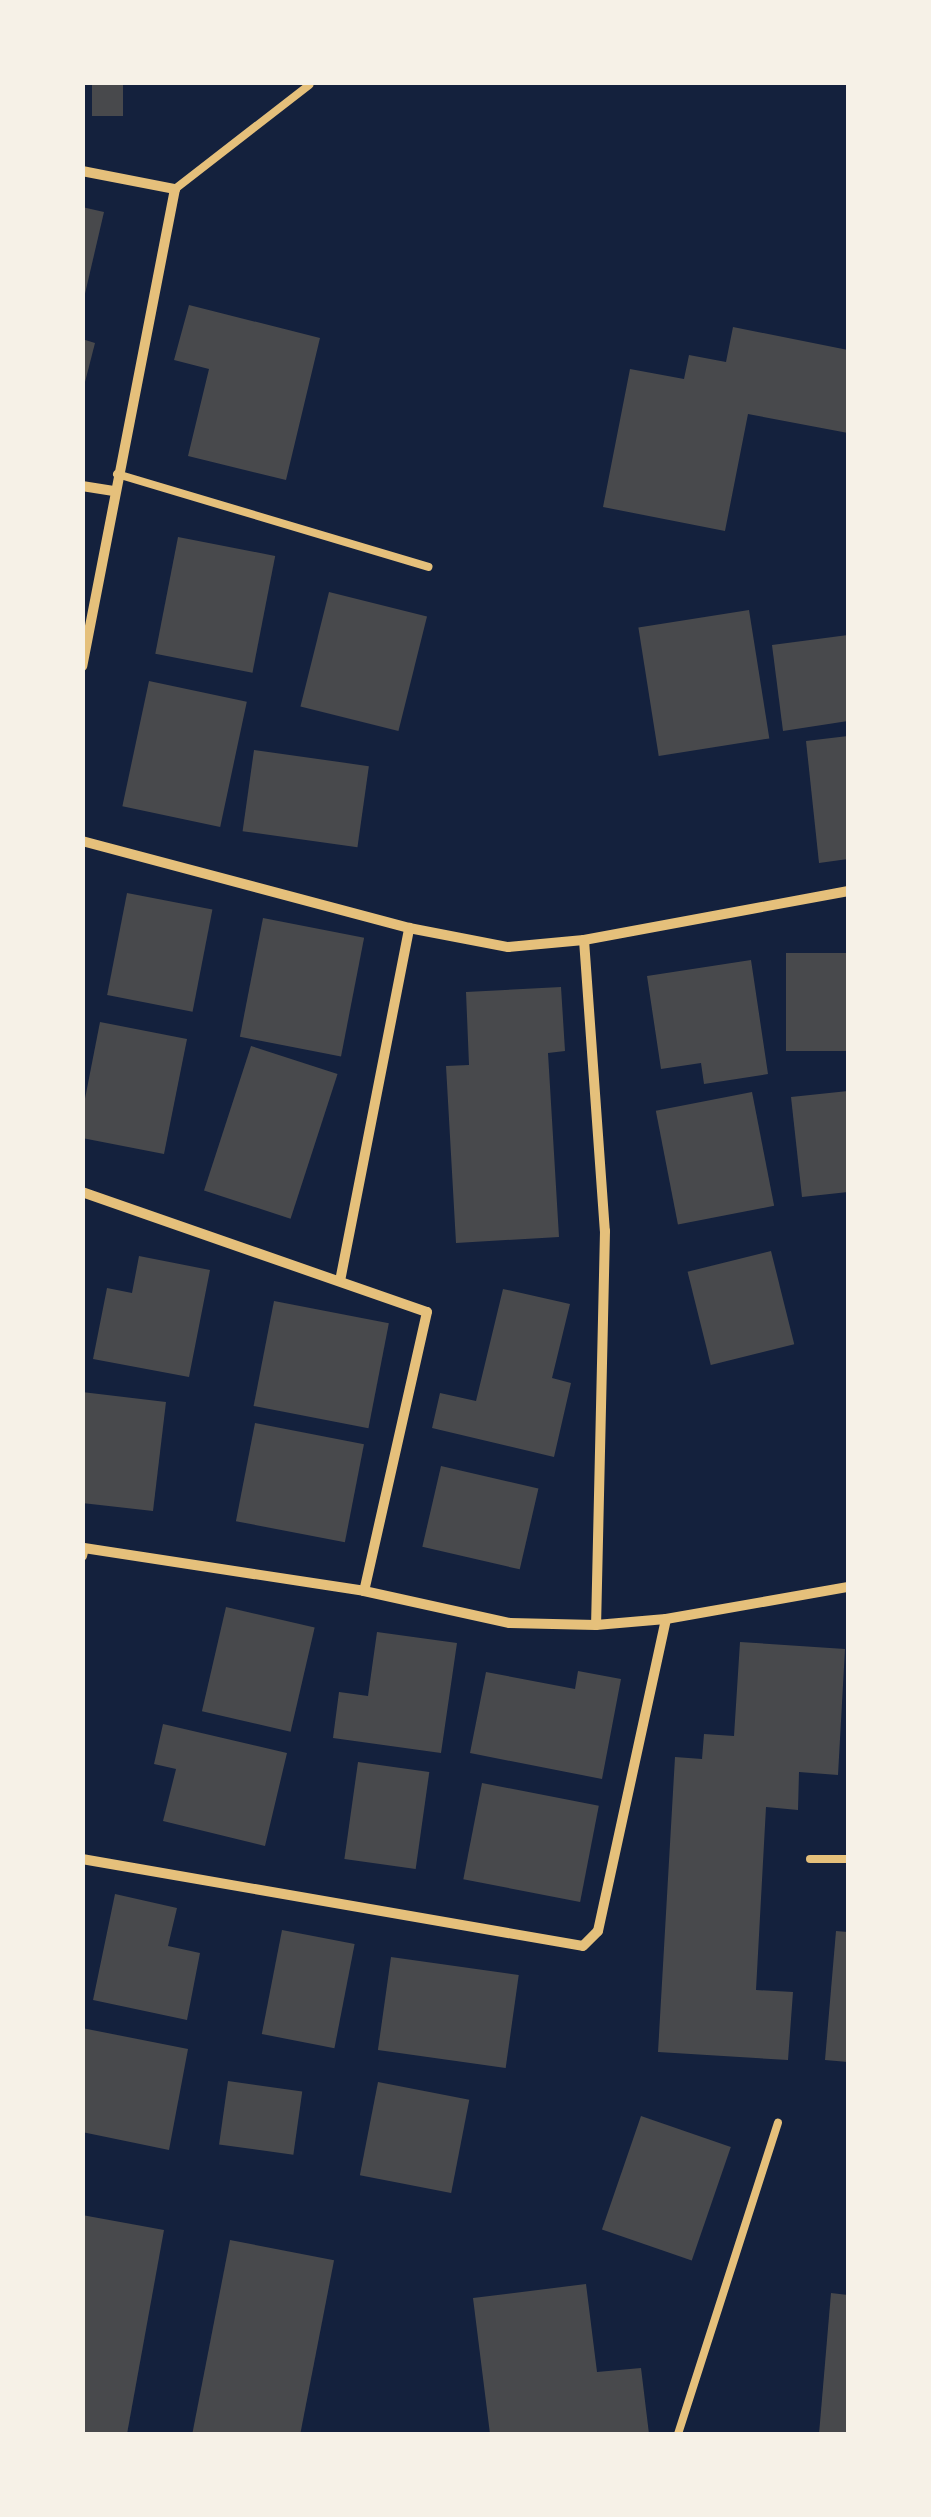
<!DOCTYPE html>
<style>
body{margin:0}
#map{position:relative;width:931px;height:2517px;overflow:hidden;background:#14213d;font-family:Poppins,sans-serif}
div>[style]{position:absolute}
.building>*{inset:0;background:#48494c;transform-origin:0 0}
.service>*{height:8px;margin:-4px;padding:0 4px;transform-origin:4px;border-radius:4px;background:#e5c07b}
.minor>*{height:10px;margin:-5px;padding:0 5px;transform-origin:5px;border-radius:5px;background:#e5c07b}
span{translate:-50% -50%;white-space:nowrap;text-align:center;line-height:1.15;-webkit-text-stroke:10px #f6f1e7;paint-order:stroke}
.frame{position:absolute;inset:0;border:85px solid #f6f1e7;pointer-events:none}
</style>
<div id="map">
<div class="building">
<i style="left:92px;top:82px;width:31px;height:34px"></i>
<i style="clip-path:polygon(82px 207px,104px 212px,84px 298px,82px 298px)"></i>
<i style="clip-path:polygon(189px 305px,320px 338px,286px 480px,188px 456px,209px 369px,174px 360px)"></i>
<i style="clip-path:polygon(733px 327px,848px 350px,848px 433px,748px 414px,725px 531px,603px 507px,630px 369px,684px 379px,689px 355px,726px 362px)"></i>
<i style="clip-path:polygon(82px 339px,95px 343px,84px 386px,82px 386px)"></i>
<i style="left:178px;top:537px;width:99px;height:119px;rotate:11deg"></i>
<i style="left:329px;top:592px;width:101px;height:118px;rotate:14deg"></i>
<i style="left:749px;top:610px;width:130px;height:112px;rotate:81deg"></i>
<i style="clip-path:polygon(848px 635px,848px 721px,783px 731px,772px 645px)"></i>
<i style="left:149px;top:681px;width:100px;height:128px;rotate:12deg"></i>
<i style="clip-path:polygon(848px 736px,848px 859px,819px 863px,806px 741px)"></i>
<i style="left:254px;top:750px;width:116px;height:82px;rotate:8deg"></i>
<i style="left:127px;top:893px;width:87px;height:104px;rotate:11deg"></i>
<i style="left:263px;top:918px;width:103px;height:121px;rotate:11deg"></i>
<i style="left:848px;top:953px;width:98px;height:62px;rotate:90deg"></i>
<i style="clip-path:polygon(751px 960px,768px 1074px,704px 1084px,701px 1063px,661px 1069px,647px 976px)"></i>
<i style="clip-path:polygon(561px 987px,565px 1051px,548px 1053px,559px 1237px,456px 1243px,446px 1066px,469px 1065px,466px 992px)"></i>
<i style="clip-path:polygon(100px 1022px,187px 1039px,164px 1154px,82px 1138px,82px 1114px)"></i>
<i style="left:251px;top:1046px;width:91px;height:152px;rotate:18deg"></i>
<i style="clip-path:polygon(848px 1091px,848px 1192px,802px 1197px,791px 1097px)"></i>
<i style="left:752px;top:1092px;width:116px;height:98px;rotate:79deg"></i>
<i style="left:771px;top:1251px;width:96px;height:86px;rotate:76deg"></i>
<i style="clip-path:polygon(139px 1256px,210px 1270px,189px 1377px,93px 1359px,107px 1288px,132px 1293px)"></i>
<i style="clip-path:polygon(503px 1289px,570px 1304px,552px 1378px,571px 1383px,554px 1457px,432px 1428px,440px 1393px,476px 1401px)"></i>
<i style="left:274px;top:1301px;width:117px;height:107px;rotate:11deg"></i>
<i style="clip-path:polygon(82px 1392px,166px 1402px,153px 1511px,82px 1503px)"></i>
<i style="left:255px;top:1423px;width:111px;height:100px;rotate:11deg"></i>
<i style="left:441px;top:1466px;width:100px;height:83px;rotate:13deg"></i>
<i style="left:226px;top:1607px;width:91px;height:107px;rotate:13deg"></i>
<i style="clip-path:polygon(377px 1632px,457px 1643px,441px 1753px,333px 1738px,339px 1692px,368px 1696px)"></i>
<i style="clip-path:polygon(740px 1642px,845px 1649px,838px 1775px,799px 1772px,798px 1810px,766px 1807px,756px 1990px,793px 1992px,788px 2060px,658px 2052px,675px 1757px,702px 1759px,704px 1734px,734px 1736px)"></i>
<i style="clip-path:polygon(578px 1671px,621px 1679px,602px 1779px,470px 1753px,486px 1672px,575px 1689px)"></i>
<i style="clip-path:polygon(163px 1724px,287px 1753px,265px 1846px,163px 1821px,176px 1769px,154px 1764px)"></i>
<i style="left:358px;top:1762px;width:72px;height:98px;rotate:8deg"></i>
<i style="left:482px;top:1783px;width:119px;height:98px;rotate:11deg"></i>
<i style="clip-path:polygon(115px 1894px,177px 1908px,168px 1946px,200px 1953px,187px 2020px,93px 2000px)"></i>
<i style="left:282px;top:1930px;width:74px;height:106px;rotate:11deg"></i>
<i style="clip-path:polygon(836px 1931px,848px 1932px,848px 2062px,825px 2060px)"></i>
<i style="left:391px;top:1957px;width:129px;height:94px;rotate:8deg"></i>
<i style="clip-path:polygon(82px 2028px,188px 2049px,169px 2150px,82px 2132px)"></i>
<i style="left:228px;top:2081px;width:75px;height:64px;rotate:8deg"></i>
<i style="left:378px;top:2082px;width:93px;height:95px;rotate:11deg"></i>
<i style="left:641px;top:2116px;width:95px;height:120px;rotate:19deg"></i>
<i style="clip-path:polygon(82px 2215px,164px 2230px,127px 2434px,82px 2434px)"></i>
<i style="left:230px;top:2240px;width:106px;height:198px;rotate:11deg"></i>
<i style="clip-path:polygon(586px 2284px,597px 2372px,641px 2368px,649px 2434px,490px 2434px,473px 2298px)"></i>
<i style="clip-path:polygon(831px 2293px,848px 2295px,848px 2434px,819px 2434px)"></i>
</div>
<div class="service">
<i style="left:175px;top:189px;width:170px;rotate:-37.8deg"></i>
<i style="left:117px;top:474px;width:325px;rotate:16.6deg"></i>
<i style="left:810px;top:1859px;width:38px"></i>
<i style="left:678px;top:2434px;width:327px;rotate:-72.2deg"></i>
</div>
<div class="minor">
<i style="left:82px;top:171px;width:95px;rotate:11deg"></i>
<i style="left:175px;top:189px;width:486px;rotate:101deg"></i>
<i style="left:82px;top:486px;width:32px;rotate:9deg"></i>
<i style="left:82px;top:841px;width:338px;rotate:14.9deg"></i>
<i style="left:409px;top:928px;width:101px;rotate:10.9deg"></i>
<i style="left:508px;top:947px;width:76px;rotate:-5.3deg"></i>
<i style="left:584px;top:940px;width:269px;rotate:-10.5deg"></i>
<i style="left:584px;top:940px;width:292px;rotate:85.9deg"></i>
<i style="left:605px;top:1231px;width:394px;rotate:91.3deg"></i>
<i style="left:82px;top:1192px;width:365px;rotate:19.2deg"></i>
<i style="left:427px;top:1312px;width:286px;rotate:102.7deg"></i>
<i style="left:340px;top:1281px;width:360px;rotate:-78.9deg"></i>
<i style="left:82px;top:1556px;width:8px;rotate:-76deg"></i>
<i style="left:84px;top:1548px;width:283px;rotate:8.7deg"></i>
<i style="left:364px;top:1591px;width:149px;rotate:12.4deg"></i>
<i style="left:510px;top:1623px;width:86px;rotate:1.3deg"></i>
<i style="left:596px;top:1625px;width:70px;rotate:-4.9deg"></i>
<i style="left:666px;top:1619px;width:185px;rotate:-10deg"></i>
<i style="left:82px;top:1859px;width:508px;rotate:9.85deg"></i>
<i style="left:583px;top:1946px;width:21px;rotate:-45deg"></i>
<i style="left:598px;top:1931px;width:319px;rotate:-77.7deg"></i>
</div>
<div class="frame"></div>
</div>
